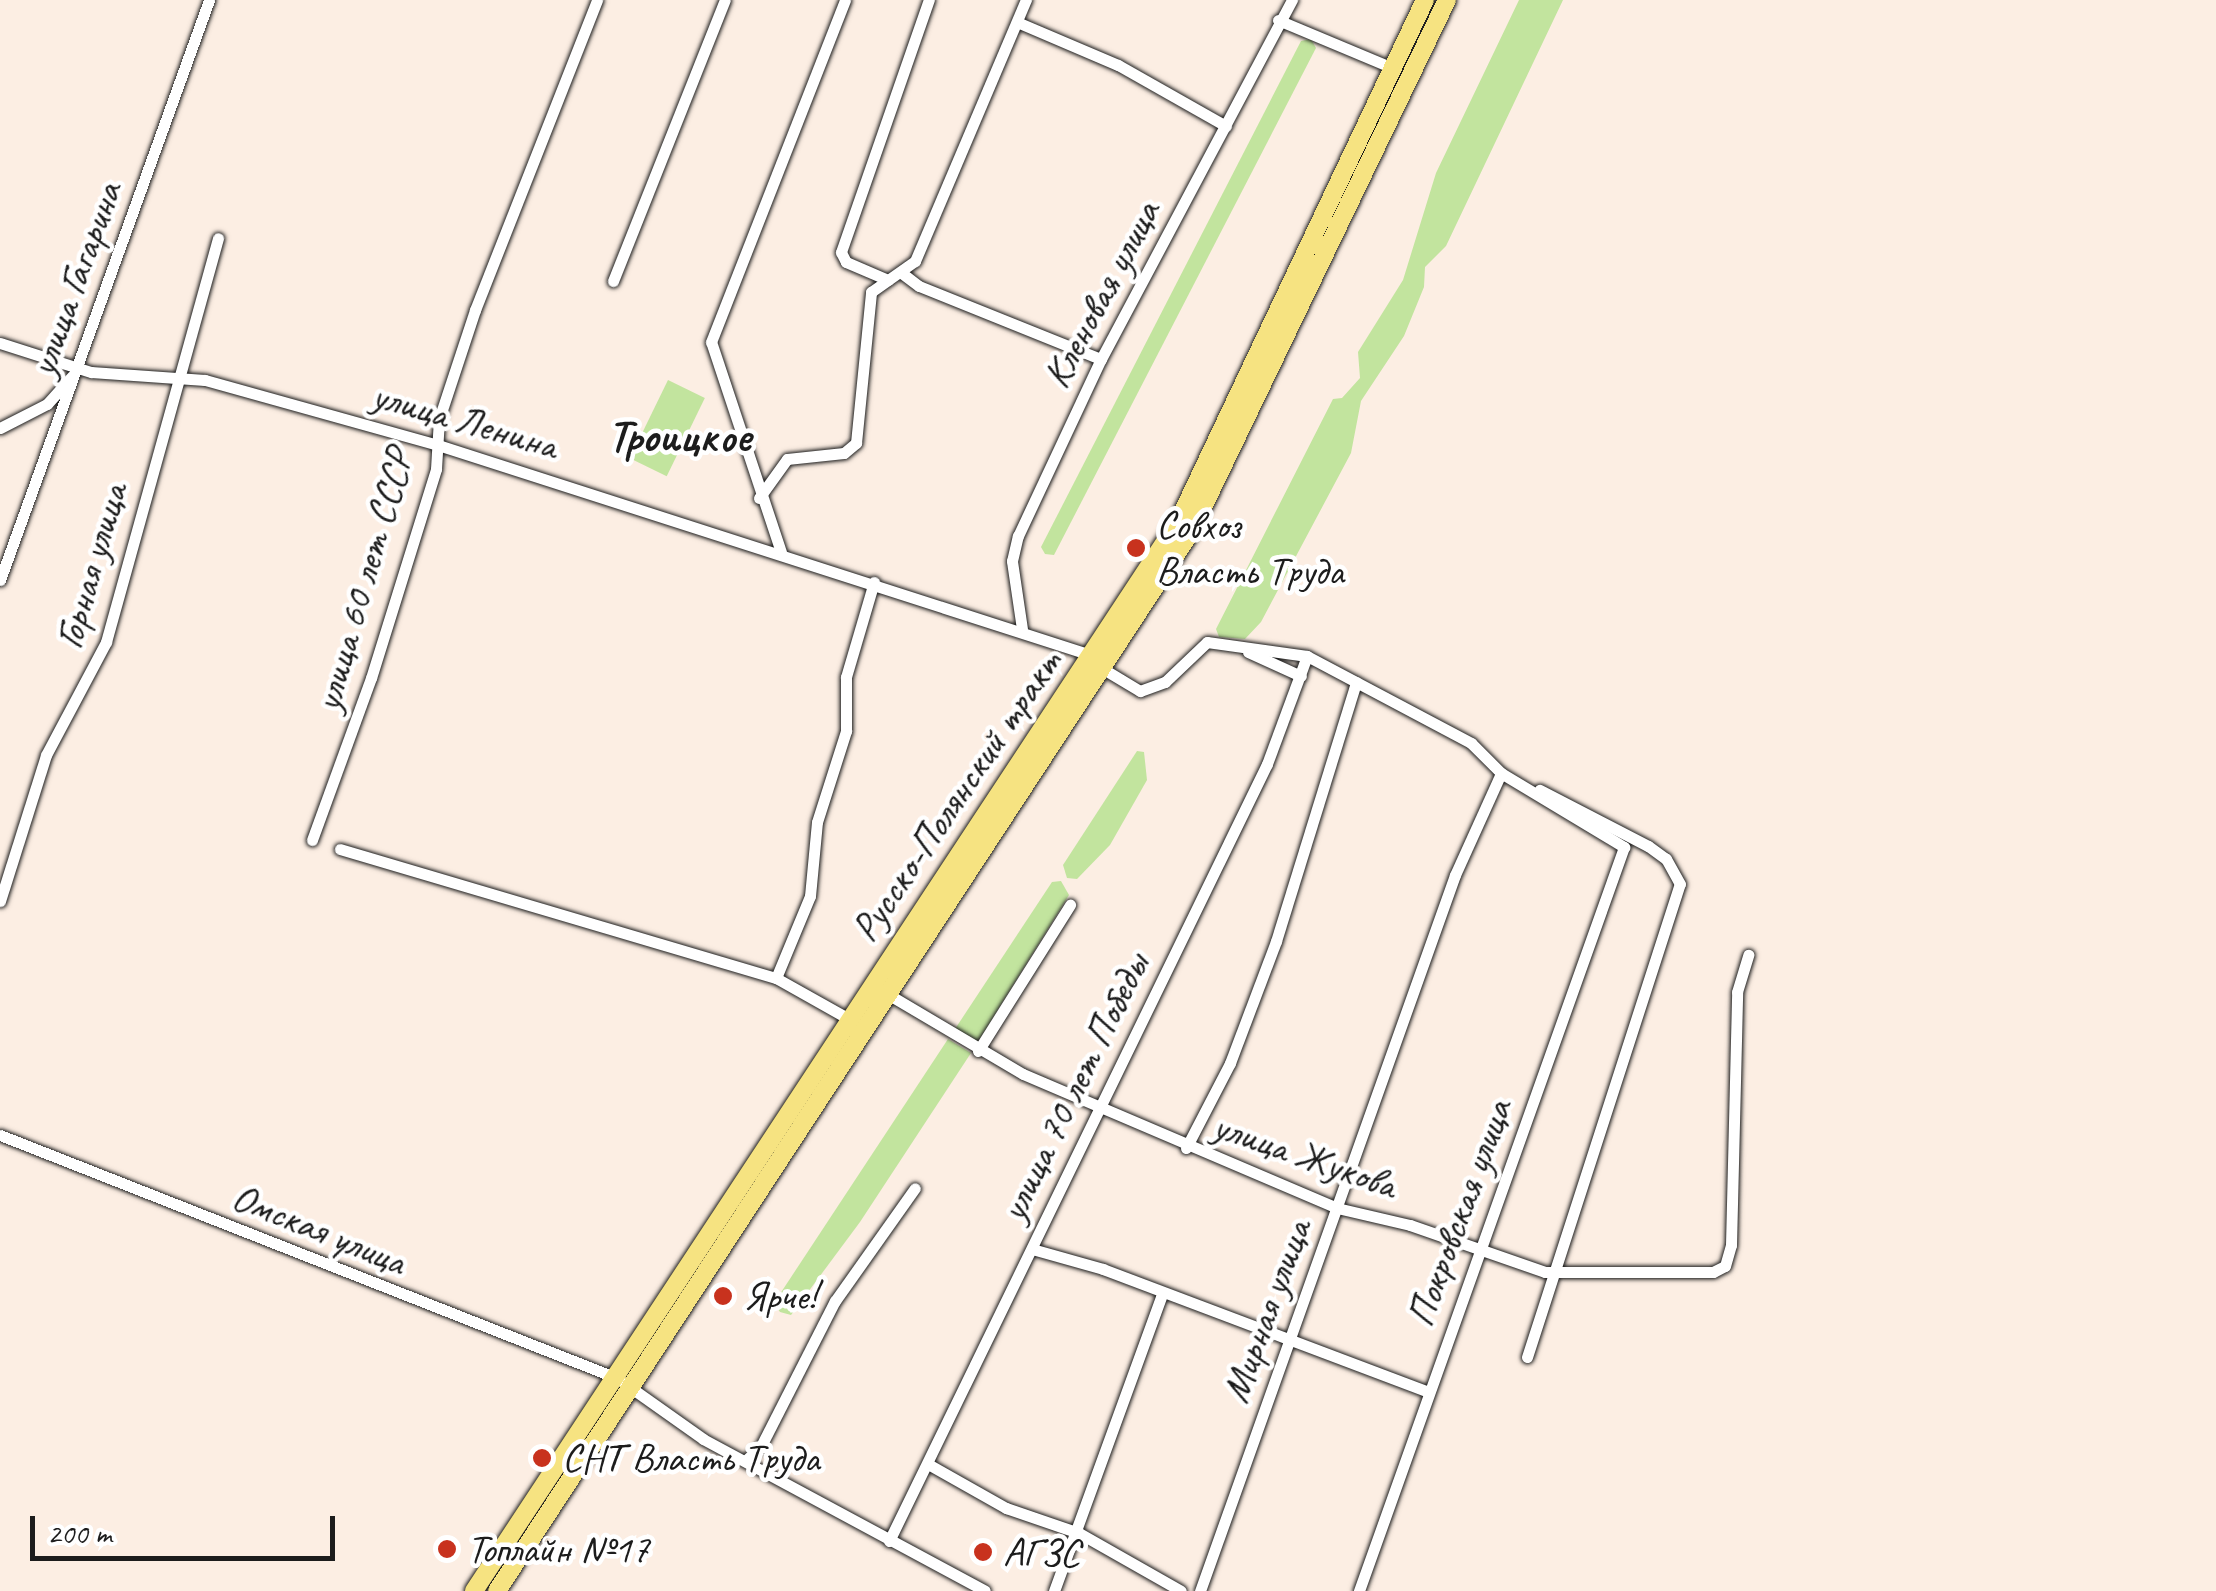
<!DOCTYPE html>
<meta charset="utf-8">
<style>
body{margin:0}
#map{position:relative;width:2216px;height:1591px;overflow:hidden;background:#fceee3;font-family:Caveat,sans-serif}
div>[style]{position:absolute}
.green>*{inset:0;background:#c2e49e;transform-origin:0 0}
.roads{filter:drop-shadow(0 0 2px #1c1c1c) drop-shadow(0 0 2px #1c1c1c)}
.street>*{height:11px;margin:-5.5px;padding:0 5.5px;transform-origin:5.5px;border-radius:5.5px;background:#fff}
.primary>*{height:18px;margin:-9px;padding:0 9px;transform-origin:9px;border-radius:9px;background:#f6e381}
.dots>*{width:28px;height:28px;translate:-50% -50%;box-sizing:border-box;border:5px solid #fff;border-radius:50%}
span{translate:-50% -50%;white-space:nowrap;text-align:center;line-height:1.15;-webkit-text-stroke:9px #fff;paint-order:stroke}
.street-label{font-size:40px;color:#1c1c1c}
.poi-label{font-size:40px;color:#1c1c1c}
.left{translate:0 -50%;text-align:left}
.quarter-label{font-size:45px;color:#1c1c1c;font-weight:700}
.scale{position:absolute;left:30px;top:1516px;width:305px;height:45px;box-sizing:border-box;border:5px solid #1c1c1c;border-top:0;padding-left:12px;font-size:30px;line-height:35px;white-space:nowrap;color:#1c1c1c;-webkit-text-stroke:8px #fff;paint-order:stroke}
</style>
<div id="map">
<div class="green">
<i style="clip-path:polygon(1519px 0,1563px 0,1446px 246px,1425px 267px,1424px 287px,1404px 336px,1361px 401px,1351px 453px,1261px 622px,1245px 639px,1219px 637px,1216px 629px,1333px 399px,1342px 398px,1360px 378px,1358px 352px,1403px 280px,1436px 173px)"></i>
<i style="clip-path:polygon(1311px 39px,1316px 48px,1054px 555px,1045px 554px,1041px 547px,1301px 41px)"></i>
<i style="left:668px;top:380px;width:41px;height:87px;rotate:26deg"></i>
<i style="clip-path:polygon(1137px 751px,1144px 752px,1147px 780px,1110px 845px,1077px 879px,1067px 878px,1063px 865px)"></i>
<i style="clip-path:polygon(1061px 881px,1069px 895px,977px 1043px,955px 1029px,1052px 882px)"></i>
<i style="clip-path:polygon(948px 1039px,971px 1053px,860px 1222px,791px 1315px,780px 1312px,774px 1303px)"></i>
</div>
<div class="roads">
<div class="street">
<i style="left:1278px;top:20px;width:125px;rotate:22.7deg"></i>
<i style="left:1017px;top:22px;width:110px;rotate:23.1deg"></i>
<i style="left:1118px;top:65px;width:124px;rotate:29.5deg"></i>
<i style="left:903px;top:274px;width:20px;rotate:37deg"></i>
<i style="left:919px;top:286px;width:196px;rotate:21.9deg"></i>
<i style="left:888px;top:280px;width:46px;rotate:-156.8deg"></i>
<i style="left:846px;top:262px;width:11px;rotate:-117deg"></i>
<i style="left:841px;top:252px;width:267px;rotate:-70.8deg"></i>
<i style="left:613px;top:281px;width:302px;rotate:-68.3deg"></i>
<i style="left:0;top:343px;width:96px;rotate:17.7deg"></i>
<i style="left:91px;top:372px;width:114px;rotate:4deg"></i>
<i style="left:205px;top:380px;width:242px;rotate:15.6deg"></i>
<i style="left:438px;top:445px;width:689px;rotate:17.83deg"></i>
<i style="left:0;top:428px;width:53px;rotate:-27.1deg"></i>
<i style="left:47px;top:404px;width:38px;rotate:-48deg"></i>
<i style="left:759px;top:498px;width:48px;rotate:-54.3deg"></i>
<i style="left:787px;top:459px;width:57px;rotate:-6deg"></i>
<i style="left:844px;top:453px;width:16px;rotate:-40deg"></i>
<i style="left:856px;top:443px;width:152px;rotate:-84.3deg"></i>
<i style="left:871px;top:292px;width:54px;rotate:-35.2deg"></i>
<i style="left:915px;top:261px;width:284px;rotate:-67deg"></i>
<i style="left:781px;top:552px;width:221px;rotate:-108.4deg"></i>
<i style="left:711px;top:342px;width:367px;rotate:-68.6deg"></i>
<i style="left:0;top:580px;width:617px;rotate:-70.18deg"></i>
<i style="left:1022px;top:629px;width:69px;rotate:-98.4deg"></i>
<i style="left:1012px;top:561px;width:26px;rotate:-77deg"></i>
<i style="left:1018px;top:536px;width:195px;rotate:-64.9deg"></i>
<i style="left:1101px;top:359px;width:407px;rotate:-62deg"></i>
<i style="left:1248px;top:652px;width:58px;rotate:24.4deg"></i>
<i style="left:1105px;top:670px;width:41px;rotate:31deg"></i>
<i style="left:1140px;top:691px;width:27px;rotate:-20deg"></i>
<i style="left:1165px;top:682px;width:58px;rotate:-43.6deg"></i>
<i style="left:1207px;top:642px;width:101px;rotate:8deg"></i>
<i style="left:1307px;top:656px;width:186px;rotate:27.9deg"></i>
<i style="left:1471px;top:743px;width:42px;rotate:45deg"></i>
<i style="left:1501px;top:773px;width:144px;rotate:31deg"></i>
<i style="left:1624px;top:847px;width:790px;rotate:109.61deg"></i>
<i style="left:312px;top:840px;width:172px;rotate:-70deg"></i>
<i style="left:371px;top:678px;width:219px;rotate:-72.7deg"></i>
<i style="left:436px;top:469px;width:50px;rotate:-86.6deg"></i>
<i style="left:439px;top:419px;width:115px;rotate:-71.7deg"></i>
<i style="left:475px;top:310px;width:333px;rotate:-68.5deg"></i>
<i style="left:340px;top:849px;width:455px;rotate:16.5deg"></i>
<i style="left:776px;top:978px;width:84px;rotate:29.3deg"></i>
<i style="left:0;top:901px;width:153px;rotate:-72.5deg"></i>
<i style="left:46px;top:755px;width:128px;rotate:-62deg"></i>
<i style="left:106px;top:642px;width:419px;rotate:-74.5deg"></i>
<i style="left:776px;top:978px;width:89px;rotate:-67.5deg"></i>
<i style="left:810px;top:896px;width:74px;rotate:-84.6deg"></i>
<i style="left:817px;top:822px;width:96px;rotate:-72.3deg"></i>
<i style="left:846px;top:731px;width:54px;rotate:-90deg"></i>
<i style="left:846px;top:677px;width:99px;rotate:-73.6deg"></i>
<i style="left:891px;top:996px;width:153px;rotate:30.6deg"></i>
<i style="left:1023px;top:1074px;width:341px;rotate:23.1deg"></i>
<i style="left:1337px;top:1208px;width:75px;rotate:13.1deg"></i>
<i style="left:1410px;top:1225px;width:143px;rotate:19.2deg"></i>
<i style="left:1545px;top:1272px;width:168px"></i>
<i style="left:1713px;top:1272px;width:13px;rotate:-27deg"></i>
<i style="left:1725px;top:1266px;width:22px;rotate:-74deg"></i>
<i style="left:1731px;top:1245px;width:253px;rotate:-88.6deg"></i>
<i style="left:1737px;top:992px;width:39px;rotate:-73deg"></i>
<i style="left:978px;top:1051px;width:173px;rotate:-57.8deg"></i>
<i style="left:0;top:1135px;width:663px;rotate:21.5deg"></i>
<i style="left:617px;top:1378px;width:105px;rotate:35.3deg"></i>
<i style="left:703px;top:1439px;width:320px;rotate:28.3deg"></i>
<i style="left:1186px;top:1148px;width:96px;rotate:-62.6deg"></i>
<i style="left:1230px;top:1063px;width:130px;rotate:-69.3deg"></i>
<i style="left:1276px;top:941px;width:271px;rotate:-72.8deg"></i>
<i style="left:1032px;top:1249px;width:74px;rotate:15.7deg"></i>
<i style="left:1103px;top:1269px;width:348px;rotate:20.7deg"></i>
<i style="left:1527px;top:1357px;width:497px;rotate:-72.1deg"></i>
<i style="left:1680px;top:884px;width:29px;rotate:-119deg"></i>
<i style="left:1666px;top:859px;width:22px;rotate:-144deg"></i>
<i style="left:1648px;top:846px;width:122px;rotate:-152.6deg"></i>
<i style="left:745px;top:1461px;width:22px;rotate:-43deg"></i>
<i style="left:761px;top:1446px;width:163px;rotate:-63deg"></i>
<i style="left:835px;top:1301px;width:138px;rotate:-54.7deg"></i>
<i style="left:928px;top:1464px;width:90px;rotate:29.4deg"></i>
<i style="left:1006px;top:1508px;width:77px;rotate:18.9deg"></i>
<i style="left:1079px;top:1533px;width:117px;rotate:29.6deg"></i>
<i style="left:889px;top:1541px;width:864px;rotate:-64.06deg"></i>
<i style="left:1267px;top:764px;width:115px;rotate:-69.7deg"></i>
<i style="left:1054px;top:1591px;width:315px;rotate:-70deg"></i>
<i style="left:1200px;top:1591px;width:760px;rotate:-70.4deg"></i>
<i style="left:1455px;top:875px;width:112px;rotate:-65.7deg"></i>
</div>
<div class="primary">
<i style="left:474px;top:1591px;width:1280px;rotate:-56.63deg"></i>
<i style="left:1178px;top:522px;width:577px;rotate:-64.68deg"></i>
<i style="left:497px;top:1591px;width:1268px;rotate:-56.77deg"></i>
<i style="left:1192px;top:530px;width:588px;rotate:-64.31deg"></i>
</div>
</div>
<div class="dots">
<i style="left:1136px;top:548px;background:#c8321e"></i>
<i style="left:723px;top:1296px;background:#c8321e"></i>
<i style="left:542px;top:1458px;background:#c8321e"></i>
<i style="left:447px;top:1549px;background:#c8321e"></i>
<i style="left:983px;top:1552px;background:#c8321e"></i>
</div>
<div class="street-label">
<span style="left:75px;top:279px;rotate:-70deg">улица Гагарина</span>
<span style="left:1101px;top:294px;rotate:-62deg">Кленовая улица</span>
<span style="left:465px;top:420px;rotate:16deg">улица Ленина</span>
<span style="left:91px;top:566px;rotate:-74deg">Горная улица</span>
<span style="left:363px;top:580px;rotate:-74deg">улица 60 лет СССР</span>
<span style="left:956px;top:796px;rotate:-56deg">Русско-Полянский тракт</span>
<span style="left:1074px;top:1087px;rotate:-64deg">улица 70 лет Победы</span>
<span style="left:1305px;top:1155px;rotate:19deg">улица Жукова</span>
<span style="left:1459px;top:1213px;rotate:-70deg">Покровская улица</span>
<span style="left:319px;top:1229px;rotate:22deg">Омская улица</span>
<span style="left:1266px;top:1311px;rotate:-70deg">Мирная улица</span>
</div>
<div class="poi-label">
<span class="left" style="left:1156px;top:548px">Совхоз<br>Власть Труда</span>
<span class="left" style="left:743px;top:1296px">Ярче!</span>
<span class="left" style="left:562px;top:1458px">СНТ Власть Труда</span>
<span class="left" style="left:467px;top:1549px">Топлайн №17</span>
<span class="left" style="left:1003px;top:1552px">АГЗС</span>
</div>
<div class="quarter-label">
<span style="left:679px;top:437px">Троицкое</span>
</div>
<div class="scale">200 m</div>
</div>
